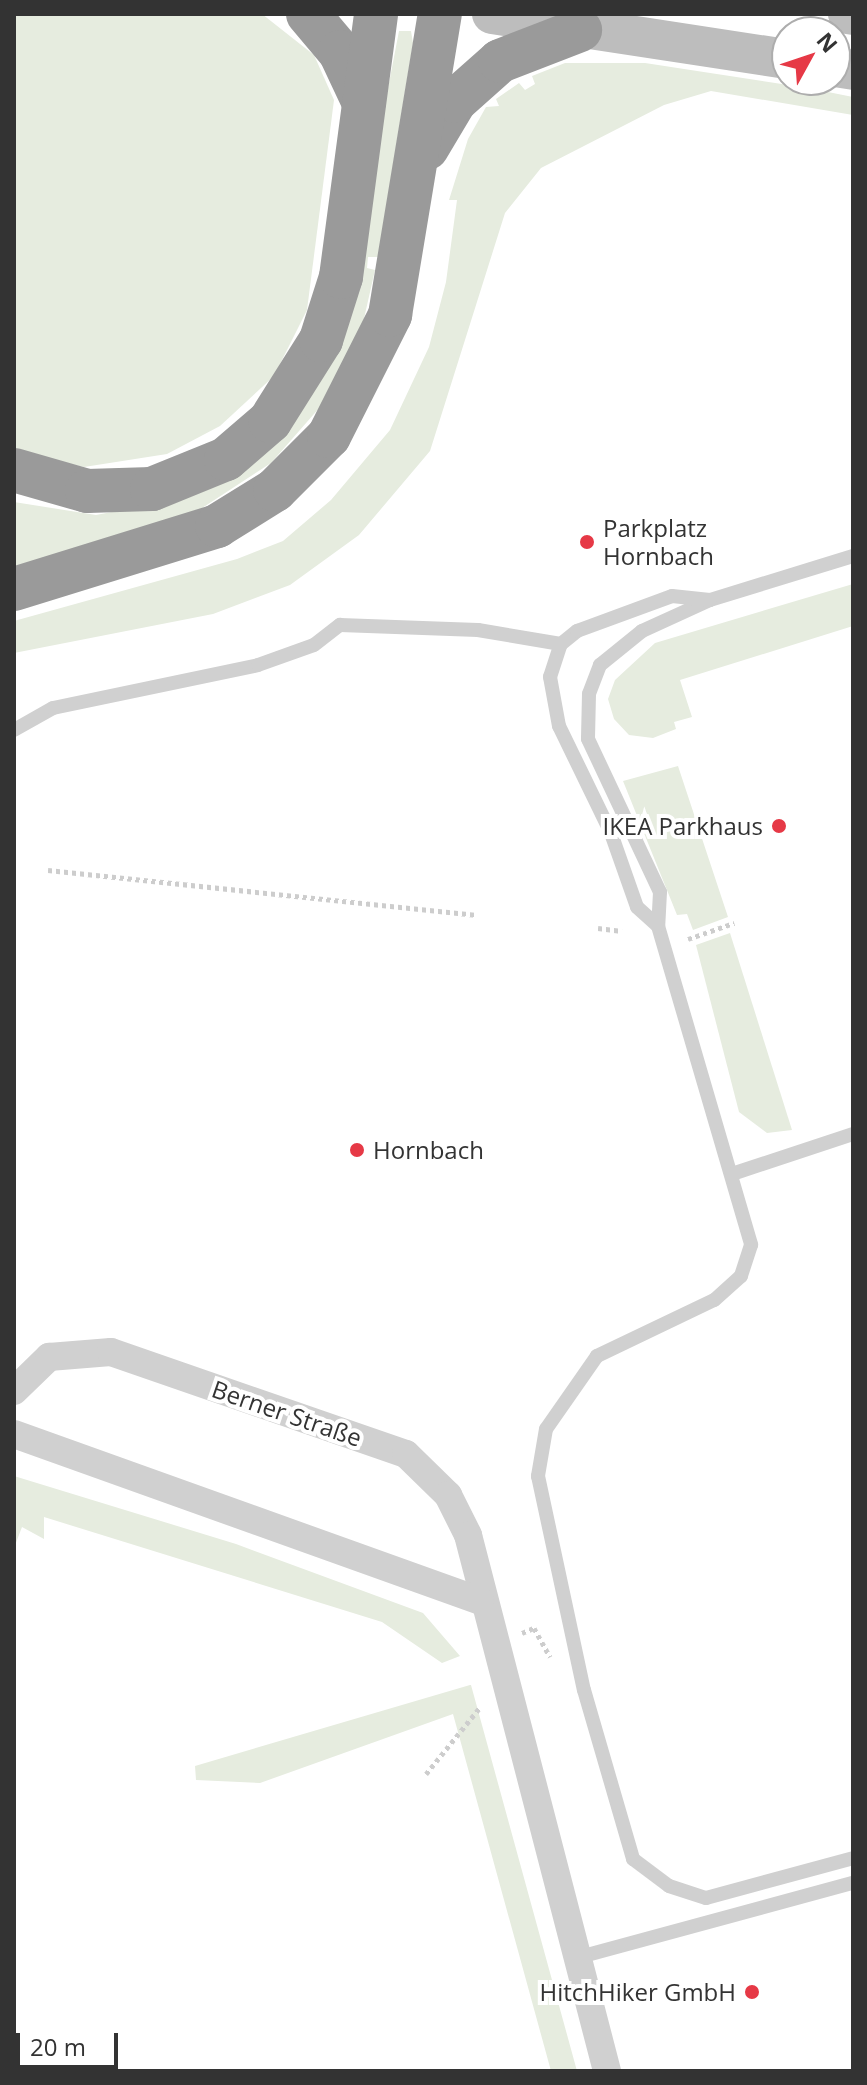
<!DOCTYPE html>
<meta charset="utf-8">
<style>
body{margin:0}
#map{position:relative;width:867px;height:2085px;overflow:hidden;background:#fff;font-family:"Open Sans",sans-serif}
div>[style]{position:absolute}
.green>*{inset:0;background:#e6ecdf}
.path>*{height:5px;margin-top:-2.5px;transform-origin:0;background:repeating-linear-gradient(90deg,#cdcdcd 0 4px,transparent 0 8px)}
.lane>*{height:14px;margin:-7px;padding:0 7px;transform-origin:7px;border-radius:7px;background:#d0d0d0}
.street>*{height:28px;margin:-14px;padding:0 14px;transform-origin:14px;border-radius:14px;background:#d0d0d0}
.secondary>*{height:40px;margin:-20px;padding:0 20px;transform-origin:20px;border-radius:20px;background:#bdbdbd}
.highway>*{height:44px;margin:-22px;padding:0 22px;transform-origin:22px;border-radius:22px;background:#9a9a9a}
.dots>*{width:22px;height:22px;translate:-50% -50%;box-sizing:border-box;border:4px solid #fff;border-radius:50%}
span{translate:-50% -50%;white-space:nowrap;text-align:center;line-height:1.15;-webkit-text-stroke:8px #fff;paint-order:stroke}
.poi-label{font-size:24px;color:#333}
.left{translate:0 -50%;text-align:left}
.right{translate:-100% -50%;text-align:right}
.street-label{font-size:24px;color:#333}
.frame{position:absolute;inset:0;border:16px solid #333;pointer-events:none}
.north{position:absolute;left:771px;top:16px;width:80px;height:80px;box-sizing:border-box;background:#fff;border:2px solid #adadad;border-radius:50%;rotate:50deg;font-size:22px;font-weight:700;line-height:32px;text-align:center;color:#333}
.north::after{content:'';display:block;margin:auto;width:28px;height:36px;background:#e63946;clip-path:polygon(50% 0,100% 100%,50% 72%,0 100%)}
.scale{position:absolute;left:16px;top:2033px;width:102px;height:36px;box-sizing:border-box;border:4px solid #333;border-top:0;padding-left:10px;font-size:24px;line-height:28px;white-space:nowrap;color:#333;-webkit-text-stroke:6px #fff;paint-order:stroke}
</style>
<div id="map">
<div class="green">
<i style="clip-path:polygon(14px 14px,262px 14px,314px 55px,334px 100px,307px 310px,274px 376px,220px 426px,167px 454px,84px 467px,14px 451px)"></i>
<i style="clip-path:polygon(399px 31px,411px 31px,413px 43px,378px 257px,368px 257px,367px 268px,375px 270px,363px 323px,328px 398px,271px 463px,193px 514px,14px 567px,14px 502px,96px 515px,190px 497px,220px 482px,299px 415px,338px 348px)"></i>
<i style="clip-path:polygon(565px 63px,645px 63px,808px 88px,853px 97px,853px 115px,711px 91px,664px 105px,541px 168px,505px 213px,430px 451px,359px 535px,290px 585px,213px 614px,14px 653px,14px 621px,237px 559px,283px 541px,331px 500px,390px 430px,429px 347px,446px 282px,457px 200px,449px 200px,468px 139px,486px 107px,499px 106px,496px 99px,519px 83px,525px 90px,535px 84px,532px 76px)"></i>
<i style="clip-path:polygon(853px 584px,853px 626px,680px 680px,692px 717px,674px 722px,676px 729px,653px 738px,629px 735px,614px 719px,608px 699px,615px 680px,655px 643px)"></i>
<i style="clip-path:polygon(678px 766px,728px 917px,693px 930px,687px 914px,677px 915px,623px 781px)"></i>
<i style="clip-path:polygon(730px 933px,792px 1130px,767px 1133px,739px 1112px,696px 945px)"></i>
<i style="clip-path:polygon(14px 1476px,236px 1544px,423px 1613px,460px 1656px,442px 1663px,382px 1622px,44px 1517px,44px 1539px,22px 1527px,14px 1548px)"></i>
<i style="clip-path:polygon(470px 1685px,471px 1685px,577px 2071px,551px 2071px,453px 1714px,260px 1783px,196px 1780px,195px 1766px)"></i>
</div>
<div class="path">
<i style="left:48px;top:870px;width:429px;rotate:6deg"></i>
<i style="left:598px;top:928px;width:24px;rotate:7deg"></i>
<i style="left:688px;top:939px;width:49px;rotate:-19.2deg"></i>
<i style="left:522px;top:1633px;width:13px;rotate:-23deg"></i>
<i style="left:534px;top:1628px;width:33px;rotate:61deg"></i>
<i style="left:426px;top:1774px;width:87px;rotate:-51deg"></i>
</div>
<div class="lane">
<i style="left:853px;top:556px;width:150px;rotate:162.9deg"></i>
<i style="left:710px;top:600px;width:75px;rotate:155.5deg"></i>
<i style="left:642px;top:631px;width:54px;rotate:141deg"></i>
<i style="left:600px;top:665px;width:31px;rotate:111deg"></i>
<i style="left:589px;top:694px;width:45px;rotate:91.3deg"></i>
<i style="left:588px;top:739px;width:169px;rotate:64.8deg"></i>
<i style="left:660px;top:892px;width:34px;rotate:93deg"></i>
<i style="left:658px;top:926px;width:332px;rotate:73.7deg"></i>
<i style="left:751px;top:1245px;width:33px;rotate:108deg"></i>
<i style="left:741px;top:1276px;width:36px;rotate:138deg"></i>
<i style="left:714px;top:1300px;width:130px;rotate:154.4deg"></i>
<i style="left:597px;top:1356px;width:89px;rotate:124.9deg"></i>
<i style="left:546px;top:1429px;width:48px;rotate:99.7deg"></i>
<i style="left:538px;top:1476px;width:219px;rotate:77.9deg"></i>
<i style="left:584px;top:1690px;width:176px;rotate:73.8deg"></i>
<i style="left:633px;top:1859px;width:45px;rotate:36.9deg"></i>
<i style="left:669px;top:1886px;width:39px;rotate:18deg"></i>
<i style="left:706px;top:1898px;width:152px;rotate:-15.2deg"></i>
<i style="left:14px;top:730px;width:45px;rotate:-29.4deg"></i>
<i style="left:53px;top:708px;width:209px;rotate:-11.8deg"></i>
<i style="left:258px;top:665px;width:59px;rotate:-19.7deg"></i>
<i style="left:314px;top:645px;width:33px;rotate:-38deg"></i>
<i style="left:340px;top:625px;width:138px;rotate:2.1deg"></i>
<i style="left:478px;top:630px;width:84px;rotate:9.6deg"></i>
<i style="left:658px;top:926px;width:28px;rotate:-138deg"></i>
<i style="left:637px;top:907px;width:78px;rotate:-109.4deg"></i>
<i style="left:611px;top:833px;width:119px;rotate:-115.9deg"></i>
<i style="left:559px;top:726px;width:50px;rotate:-100.4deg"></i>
<i style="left:550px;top:677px;width:35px;rotate:-72deg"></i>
<i style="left:561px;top:644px;width:21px;rotate:-39deg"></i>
<i style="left:577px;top:631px;width:101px;rotate:-20.2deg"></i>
<i style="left:672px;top:596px;width:38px;rotate:6deg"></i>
<i style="left:732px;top:1174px;width:127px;rotate:-18.3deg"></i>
<i style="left:576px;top:1958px;width:287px;rotate:-15.2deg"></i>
</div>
<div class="street">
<i style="left:14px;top:1391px;width:49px;rotate:-44.2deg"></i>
<i style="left:49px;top:1357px;width:62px;rotate:-4.6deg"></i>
<i style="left:111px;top:1352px;width:312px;rotate:19.1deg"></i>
<i style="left:406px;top:1454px;width:59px;rotate:44.3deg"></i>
<i style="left:448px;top:1495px;width:45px;rotate:63.4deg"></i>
<i style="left:468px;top:1535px;width:554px;rotate:75.46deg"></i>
<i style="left:14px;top:1434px;width:495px;rotate:19.7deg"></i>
</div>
<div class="secondary">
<i style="left:492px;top:14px;width:298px;rotate:8.7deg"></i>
<i style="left:848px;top:14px;width:5px;rotate:11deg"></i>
<i style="left:835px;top:67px;width:18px;rotate:9deg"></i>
</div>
<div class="highway">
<i style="left:308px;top:14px;width:50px;rotate:49.9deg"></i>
<i style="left:340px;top:52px;width:56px;rotate:64.8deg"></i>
<i style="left:427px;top:148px;width:55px;rotate:-59.2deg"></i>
<i style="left:455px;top:101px;width:60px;rotate:-41.6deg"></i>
<i style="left:500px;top:61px;width:86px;rotate:-21.2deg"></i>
<i style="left:14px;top:470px;width:76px;rotate:16deg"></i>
<i style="left:87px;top:491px;width:65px;rotate:-1.8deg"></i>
<i style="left:152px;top:489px;width:80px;rotate:-22.1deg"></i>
<i style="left:226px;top:459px;width:58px;rotate:-40.8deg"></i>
<i style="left:270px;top:421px;width:96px;rotate:-57.8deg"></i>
<i style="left:321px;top:340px;width:66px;rotate:-72.4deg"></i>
<i style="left:341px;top:277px;width:265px;rotate:-82.4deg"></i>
<i style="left:14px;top:589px;width:213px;rotate:-17.2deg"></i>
<i style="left:217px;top:526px;width:68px;rotate:-31.8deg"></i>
<i style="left:275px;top:490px;width:76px;rotate:-45deg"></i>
<i style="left:329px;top:436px;width:136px;rotate:-63.2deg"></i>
<i style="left:390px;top:315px;width:305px;rotate:-80.6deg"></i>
</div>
<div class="dots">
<i style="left:587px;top:542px;background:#e63946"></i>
<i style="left:779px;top:826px;background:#e63946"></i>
<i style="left:357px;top:1150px;background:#e63946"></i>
<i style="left:752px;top:1992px;background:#e63946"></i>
</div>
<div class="poi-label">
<span class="left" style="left:603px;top:542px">Parkplatz<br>Hornbach</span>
<span class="right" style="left:763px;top:826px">IKEA Parkhaus</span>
<span class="left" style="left:373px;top:1150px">Hornbach</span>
<span class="right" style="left:736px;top:1992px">HitchHiker GmbH</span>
</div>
<div class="street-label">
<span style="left:287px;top:1413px;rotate:19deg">Berner Straße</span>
</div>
<div class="frame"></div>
<div class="north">N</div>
<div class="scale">20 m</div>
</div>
